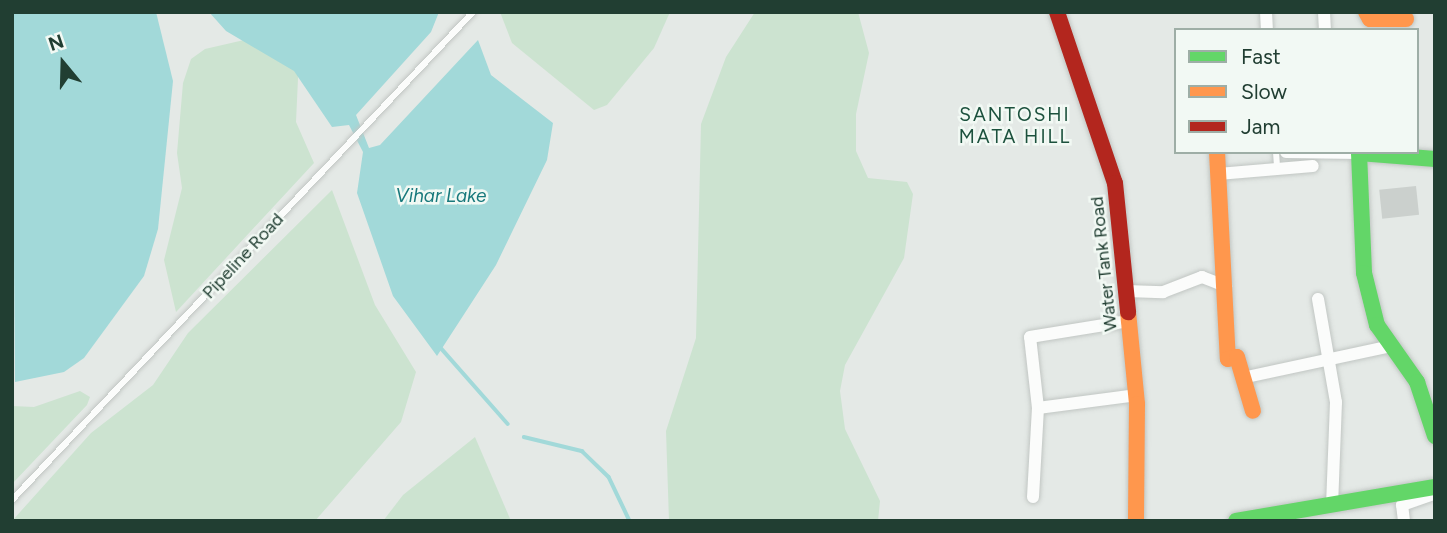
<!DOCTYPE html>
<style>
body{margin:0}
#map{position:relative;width:1447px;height:533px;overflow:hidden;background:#e4e9e6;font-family:Figtree,sans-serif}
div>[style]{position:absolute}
.green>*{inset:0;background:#cce3d0}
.water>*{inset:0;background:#a2d9d9}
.stream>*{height:3.5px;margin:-1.75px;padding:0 1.75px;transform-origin:1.75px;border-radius:1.75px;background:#a2d9d9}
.building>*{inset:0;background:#cbd0cd;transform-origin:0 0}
.roads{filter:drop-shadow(0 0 2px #c1c6c3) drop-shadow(0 0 2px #c1c6c3)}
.lane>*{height:6px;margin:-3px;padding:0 3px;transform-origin:3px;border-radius:3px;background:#fbfcfb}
.street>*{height:12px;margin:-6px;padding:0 6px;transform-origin:6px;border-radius:6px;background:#fbfcfb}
.fast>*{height:16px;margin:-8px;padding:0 8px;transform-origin:8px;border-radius:8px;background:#63d668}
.slow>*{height:16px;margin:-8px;padding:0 8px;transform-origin:8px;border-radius:8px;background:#ff974d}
.jam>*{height:16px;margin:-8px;padding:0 8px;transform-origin:8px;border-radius:8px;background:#b3261e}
span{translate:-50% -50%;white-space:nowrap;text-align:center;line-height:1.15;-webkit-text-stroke:5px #f2f9f4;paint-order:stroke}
.street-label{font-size:18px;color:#213e32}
.neighbourhood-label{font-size:19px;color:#1c513d;letter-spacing:2px}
.water-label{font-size:19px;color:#18797c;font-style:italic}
.frame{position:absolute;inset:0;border:14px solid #213e32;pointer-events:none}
.legend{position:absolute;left:1174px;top:28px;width:245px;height:126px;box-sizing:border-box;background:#f2f9f4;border:2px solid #9eaea6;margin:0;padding:9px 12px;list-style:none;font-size:21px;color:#213e32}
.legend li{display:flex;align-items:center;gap:14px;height:35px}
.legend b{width:35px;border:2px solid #9eaea6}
.north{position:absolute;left:28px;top:28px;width:70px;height:70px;-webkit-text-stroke:5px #f2f9f4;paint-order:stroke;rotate:341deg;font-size:19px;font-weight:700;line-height:28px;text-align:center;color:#213e32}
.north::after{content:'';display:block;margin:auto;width:24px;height:32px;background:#213e32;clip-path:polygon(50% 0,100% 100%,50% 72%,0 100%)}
</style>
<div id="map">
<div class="green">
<i style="clip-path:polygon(500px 12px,670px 12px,654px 48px,607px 105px,594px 110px,512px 43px)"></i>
<i style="clip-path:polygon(755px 12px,858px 12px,869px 53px,856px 114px,856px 151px,868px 178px,907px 182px,913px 194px,904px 258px,845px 365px,840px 391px,845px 429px,880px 501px,878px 521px,669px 521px,666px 431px,696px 338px,701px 124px,726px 57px)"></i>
<i style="clip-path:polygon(262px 36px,299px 57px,296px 122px,314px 163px,176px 312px,164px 260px,182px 188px,177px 153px,183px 83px,191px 59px,205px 49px)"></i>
<i style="clip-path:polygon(332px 190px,375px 305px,416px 372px,401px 422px,315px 521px,12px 521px,91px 433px,153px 385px,188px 333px)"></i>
<i style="clip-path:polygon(80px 391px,90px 397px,87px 405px,12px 484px,12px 406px,34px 407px)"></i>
<i style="clip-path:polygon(475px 437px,511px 521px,383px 521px,403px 495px)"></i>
</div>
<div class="water">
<i style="clip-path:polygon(12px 12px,156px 12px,173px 81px,158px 229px,144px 276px,84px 358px,64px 372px,15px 382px)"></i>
<i style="clip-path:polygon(209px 12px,439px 12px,431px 32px,356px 115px,369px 148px,380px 145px,478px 40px,491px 75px,553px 123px,547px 160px,496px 265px,437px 356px,393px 296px,357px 193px,363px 152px,349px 125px,332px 127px,294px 71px,226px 31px)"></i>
</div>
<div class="stream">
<i style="left:441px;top:348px;width:101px;rotate:48.6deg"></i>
<i style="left:524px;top:437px;width:60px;rotate:13.6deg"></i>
<i style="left:582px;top:451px;width:37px;rotate:44deg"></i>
<i style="left:609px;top:477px;width:49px;rotate:64.5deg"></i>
</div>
<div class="building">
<i style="left:1416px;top:186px;width:29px;height:37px;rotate:84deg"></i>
</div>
<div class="roads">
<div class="lane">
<i style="left:1276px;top:152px;width:16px;rotate:86deg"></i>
<i style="left:12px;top:500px;width:671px;rotate:-46.63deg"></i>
</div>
<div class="street">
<i style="left:1266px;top:12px;width:18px;rotate:87deg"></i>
<i style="left:1324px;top:12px;width:18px;rotate:87deg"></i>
<i style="left:1286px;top:152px;width:73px;rotate:0.8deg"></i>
<i style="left:1218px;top:174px;width:95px;rotate:-4.8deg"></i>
<i style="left:1126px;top:291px;width:37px;rotate:2deg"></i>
<i style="left:1163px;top:292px;width:42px;rotate:-21deg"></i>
<i style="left:1202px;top:277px;width:26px;rotate:21deg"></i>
<i style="left:1318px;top:299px;width:105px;rotate:80.1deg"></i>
<i style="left:1336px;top:402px;width:103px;rotate:92.2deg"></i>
<i style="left:1242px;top:378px;width:152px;rotate:-12.1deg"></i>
<i style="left:1038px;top:408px;width:100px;rotate:-7.5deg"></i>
<i style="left:1033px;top:497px;width:89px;rotate:-86.8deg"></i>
<i style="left:1038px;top:408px;width:71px;rotate:-96.4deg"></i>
<i style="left:1030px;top:337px;width:100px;rotate:-9.2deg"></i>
<i style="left:1404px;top:521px;width:16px;rotate:-97deg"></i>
<i style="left:1402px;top:505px;width:34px;rotate:-19deg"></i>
</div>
<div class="fast">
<i style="left:1435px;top:159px;width:76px;rotate:-175.5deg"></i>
<i style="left:1359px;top:153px;width:120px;rotate:87.6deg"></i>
<i style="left:1364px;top:273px;width:54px;rotate:76deg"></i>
<i style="left:1377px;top:325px;width:70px;rotate:54.9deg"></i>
<i style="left:1417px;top:382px;width:57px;rotate:71.6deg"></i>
<i style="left:1236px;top:521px;width:202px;rotate:-9.7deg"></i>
</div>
<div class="slow">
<i style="left:1366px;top:12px;width:8px;rotate:60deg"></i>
<i style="left:1370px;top:19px;width:36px"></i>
<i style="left:1217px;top:152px;width:207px;rotate:87deg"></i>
<i style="left:1228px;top:359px;width:9px;rotate:-13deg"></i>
<i style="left:1237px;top:357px;width:56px;rotate:73.5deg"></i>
<i style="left:1128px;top:312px;width:92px;rotate:84.4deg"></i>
<i style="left:1137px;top:404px;width:117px;rotate:90.5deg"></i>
</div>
<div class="jam">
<i style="left:1057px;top:12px;width:181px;rotate:71.3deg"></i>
<i style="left:1115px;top:183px;width:130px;rotate:84.2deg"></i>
</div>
</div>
<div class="street-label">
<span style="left:243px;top:256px;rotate:-47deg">Pipeline Road</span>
<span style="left:1104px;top:264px;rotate:-96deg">Water Tank Road</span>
</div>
<div class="neighbourhood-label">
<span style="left:1015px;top:126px">SANTOSHI<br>MATA HILL</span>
</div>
<div class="water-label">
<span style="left:441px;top:196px">Vihar Lake</span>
</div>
<div class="frame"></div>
<ul class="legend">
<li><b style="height:9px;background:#63d668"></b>Fast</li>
<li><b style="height:9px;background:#ff974d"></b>Slow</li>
<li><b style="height:9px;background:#b3261e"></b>Jam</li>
</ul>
<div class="north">N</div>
</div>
